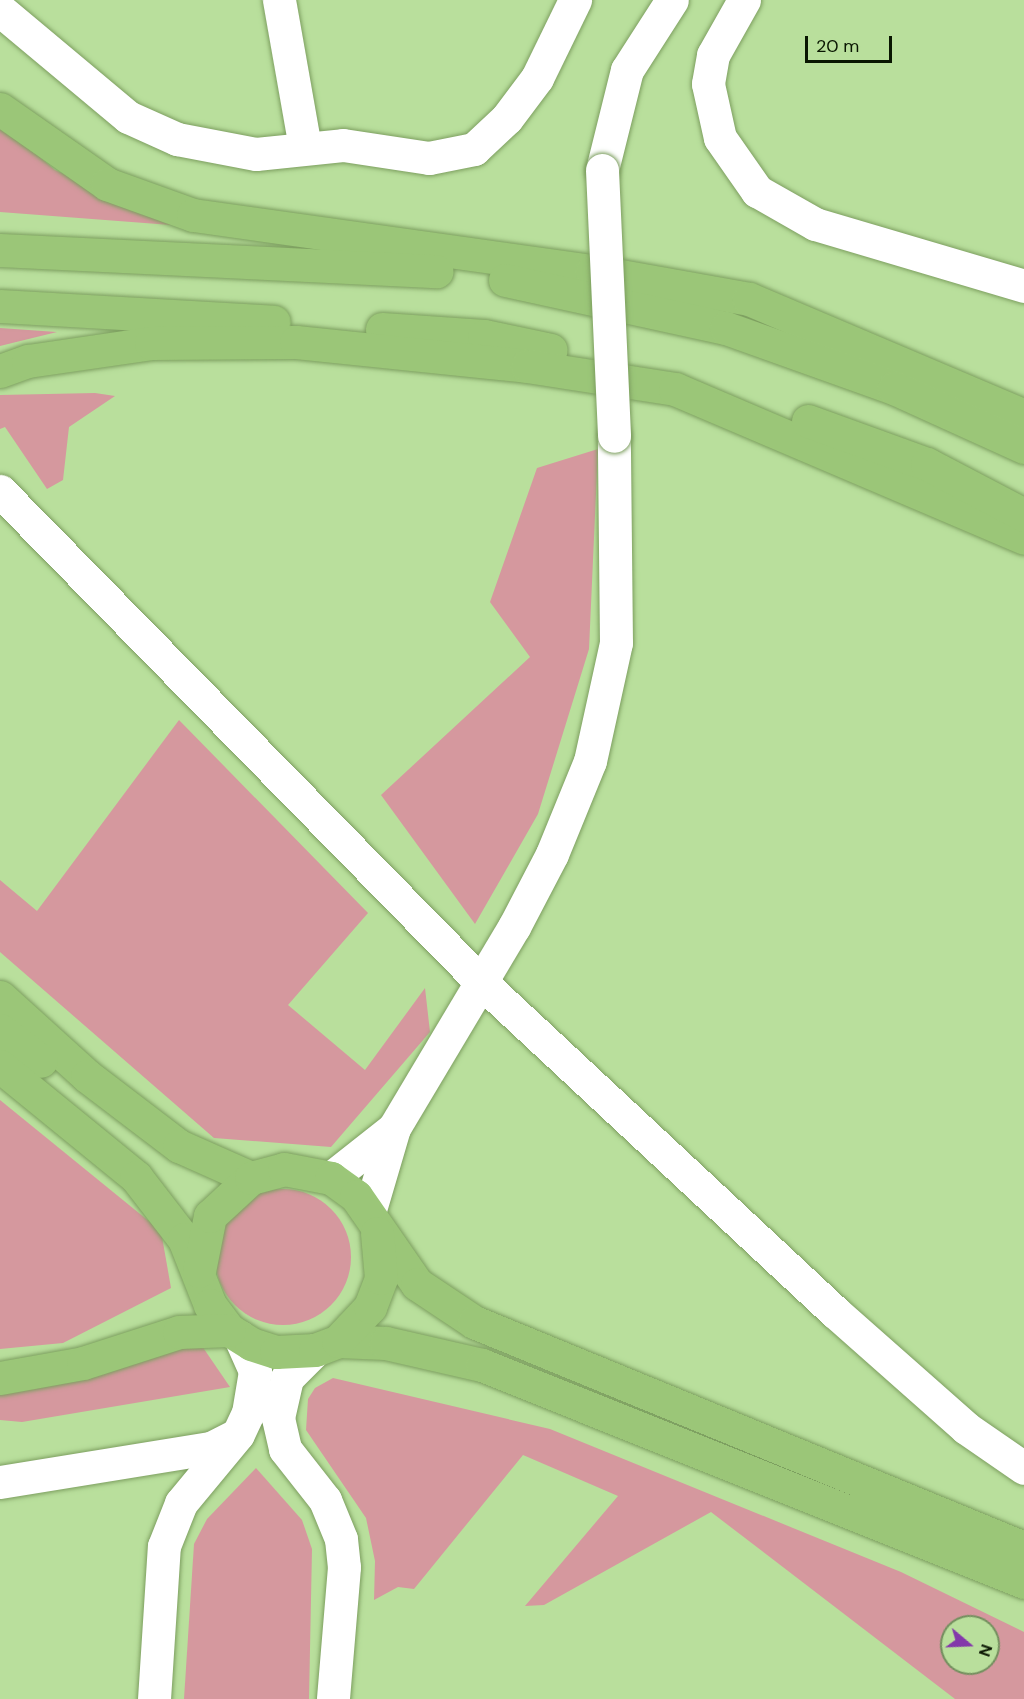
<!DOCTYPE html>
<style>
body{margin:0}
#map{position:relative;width:1024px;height:1699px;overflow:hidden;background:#b9df9c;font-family:"DM Sans",sans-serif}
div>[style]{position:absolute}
.green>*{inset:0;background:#d5989e}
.round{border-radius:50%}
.roads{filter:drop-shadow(0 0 2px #7d9f60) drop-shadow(0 0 2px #7d9f60)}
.minor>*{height:33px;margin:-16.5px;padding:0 16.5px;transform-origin:16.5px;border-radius:16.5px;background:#fff}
.highway>*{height:33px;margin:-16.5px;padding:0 16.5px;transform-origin:16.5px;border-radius:16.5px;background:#9bc678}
.bridges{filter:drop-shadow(0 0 2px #7d9f60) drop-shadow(0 0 2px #7d9f60)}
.minor-bridge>*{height:33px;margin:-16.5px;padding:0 16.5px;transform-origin:16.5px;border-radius:16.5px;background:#fff}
span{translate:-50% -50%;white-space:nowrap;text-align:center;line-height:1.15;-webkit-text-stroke:6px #b9df9c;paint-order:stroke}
.north{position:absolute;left:940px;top:1615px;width:60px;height:60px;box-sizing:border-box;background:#b9df9c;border:2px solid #738f5e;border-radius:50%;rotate:109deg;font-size:16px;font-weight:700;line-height:24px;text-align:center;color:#091601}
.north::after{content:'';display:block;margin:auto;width:21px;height:27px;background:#8338aa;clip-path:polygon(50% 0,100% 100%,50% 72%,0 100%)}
.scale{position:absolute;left:805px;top:36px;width:87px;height:27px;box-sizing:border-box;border:3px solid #091601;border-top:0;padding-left:8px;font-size:18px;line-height:21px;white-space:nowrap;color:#091601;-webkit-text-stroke:4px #b9df9c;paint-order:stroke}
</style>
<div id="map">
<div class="green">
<i style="clip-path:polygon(0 123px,55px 170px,184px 226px,0 212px)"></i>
<i style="clip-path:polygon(0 328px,57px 332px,0 346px)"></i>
<i style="clip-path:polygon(95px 393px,115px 396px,69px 427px,63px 480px,47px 489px,5px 427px,0 429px,0 395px)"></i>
<i style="clip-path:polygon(598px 449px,589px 649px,538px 814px,475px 924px,381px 795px,530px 657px,490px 602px,537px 468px)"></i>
<i style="clip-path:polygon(179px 720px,368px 913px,288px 1005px,365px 1070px,425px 988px,430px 1032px,331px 1147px,214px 1138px,0 952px,0 880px,37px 911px)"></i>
<i style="clip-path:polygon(0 1100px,161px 1231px,171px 1288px,63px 1343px,0 1349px)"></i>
<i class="round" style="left:215px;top:1189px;width:136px;height:136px"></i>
<i style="clip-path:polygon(175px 1340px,202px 1346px,230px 1387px,22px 1422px,0 1420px,0 1380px)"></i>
<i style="clip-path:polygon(evenodd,333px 1378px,550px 1429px,901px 1572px,1024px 1632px,1024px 1699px,955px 1699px,711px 1512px,544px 1605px,525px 1606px,618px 1496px,523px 1455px,414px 1589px,398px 1587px,374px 1600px,375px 1561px,366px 1518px,306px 1430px,308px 1399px,315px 1388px,333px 1378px,952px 1627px,988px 1627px,988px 1663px,952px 1663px,952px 1627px)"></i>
<i style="clip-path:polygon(256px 1468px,302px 1520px,312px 1549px,309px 1699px,184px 1699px,194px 1544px,207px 1519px)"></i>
</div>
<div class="roads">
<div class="minor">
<i style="left:279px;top:0;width:150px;rotate:80deg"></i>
<i style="left:744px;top:0;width:63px;rotate:119.4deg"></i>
<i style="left:713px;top:55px;width:29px;rotate:100deg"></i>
<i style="left:708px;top:84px;width:55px;rotate:77.5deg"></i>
<i style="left:720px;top:138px;width:65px;rotate:55.1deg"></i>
<i style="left:757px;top:191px;width:67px;rotate:29.6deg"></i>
<i style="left:815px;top:224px;width:218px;rotate:16.5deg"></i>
<i style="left:0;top:10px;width:167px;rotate:39.9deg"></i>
<i style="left:128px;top:117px;width:54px;rotate:24.2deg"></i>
<i style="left:177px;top:139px;width:80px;rotate:10.8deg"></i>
<i style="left:256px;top:154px;width:87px;rotate:-5.9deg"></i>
<i style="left:343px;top:145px;width:87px;rotate:8.6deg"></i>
<i style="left:429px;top:158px;width:46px;rotate:-11.3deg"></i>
<i style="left:474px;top:149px;width:45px;rotate:-43.2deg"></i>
<i style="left:507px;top:118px;width:50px;rotate:-53.1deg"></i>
<i style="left:537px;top:78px;width:87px;rotate:-64deg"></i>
<i style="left:602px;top:170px;width:103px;rotate:-76deg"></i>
<i style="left:627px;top:70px;width:83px;rotate:-57.3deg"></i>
<i style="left:0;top:491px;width:686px;rotate:45.59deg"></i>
<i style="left:480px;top:981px;width:485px;rotate:43deg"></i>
<i style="left:835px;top:1312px;width:175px;rotate:41.5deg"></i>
<i style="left:966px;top:1428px;width:70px;rotate:34.6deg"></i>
<i style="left:331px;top:1178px;width:80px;rotate:-38.4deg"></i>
<i style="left:369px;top:1213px;width:89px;rotate:-73.6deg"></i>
<i style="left:394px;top:1128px;width:234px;rotate:-59.2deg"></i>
<i style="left:514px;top:927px;width:82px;rotate:-62.5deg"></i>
<i style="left:552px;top:854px;width:100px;rotate:-67.8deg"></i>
<i style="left:590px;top:761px;width:121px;rotate:-77.6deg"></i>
<i style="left:616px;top:643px;width:207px;rotate:-90.6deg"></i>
<i style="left:315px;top:1350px;width:40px;rotate:135deg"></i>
<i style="left:287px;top:1378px;width:41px;rotate:102.7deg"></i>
<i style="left:278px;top:1418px;width:32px;rotate:77deg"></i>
<i style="left:285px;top:1449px;width:65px;rotate:51.9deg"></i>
<i style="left:325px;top:1500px;width:42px;rotate:67.7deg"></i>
<i style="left:341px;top:1539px;width:28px;rotate:84deg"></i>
<i style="left:344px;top:1567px;width:132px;rotate:94.8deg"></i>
<i style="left:0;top:1482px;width:214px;rotate:-9.2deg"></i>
<i style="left:211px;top:1448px;width:27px;rotate:-27deg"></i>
<i style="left:154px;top:1699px;width:153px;rotate:-86.3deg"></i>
<i style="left:164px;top:1546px;width:46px;rotate:-68.4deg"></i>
<i style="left:181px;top:1503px;width:89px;rotate:-50.4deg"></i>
<i style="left:238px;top:1434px;width:23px;rotate:-65deg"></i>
<i style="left:248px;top:1413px;width:43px;rotate:-80.5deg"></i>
<i style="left:255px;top:1371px;width:37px;rotate:-114deg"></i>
</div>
<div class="highway">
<i style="left:0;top:109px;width:131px;rotate:35deg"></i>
<i style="left:107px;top:184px;width:91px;rotate:19.8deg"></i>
<i style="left:193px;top:215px;width:403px;rotate:8deg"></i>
<i style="left:592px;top:271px;width:159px;rotate:10.1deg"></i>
<i style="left:749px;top:299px;width:299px;rotate:23deg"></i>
<i style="left:0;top:250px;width:437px;rotate:2.8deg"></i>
<i style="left:505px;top:280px;width:226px;rotate:12.3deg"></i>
<i style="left:726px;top:328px;width:178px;rotate:19.7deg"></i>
<i style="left:894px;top:388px;width:143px;rotate:24.4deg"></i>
<i style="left:0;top:306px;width:274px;rotate:3.3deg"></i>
<i style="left:382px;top:329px;width:102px;rotate:3.9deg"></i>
<i style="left:484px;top:336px;width:68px;rotate:11.8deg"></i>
<i style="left:0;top:371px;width:30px;rotate:-20deg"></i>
<i style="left:28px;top:361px;width:124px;rotate:-8.3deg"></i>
<i style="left:151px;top:343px;width:145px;rotate:-0.4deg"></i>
<i style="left:296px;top:342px;width:232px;rotate:5.9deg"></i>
<i style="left:527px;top:366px;width:150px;rotate:8.8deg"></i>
<i style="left:675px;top:389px;width:379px;rotate:23.1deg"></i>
<i style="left:808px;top:421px;width:127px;rotate:19.9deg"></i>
<i style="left:927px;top:464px;width:110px;rotate:27.7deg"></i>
<i style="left:0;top:997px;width:118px;rotate:42.2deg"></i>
<i style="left:87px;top:1076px;width:116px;rotate:37.3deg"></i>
<i style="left:179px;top:1146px;width:79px;rotate:24deg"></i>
<i style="left:0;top:1030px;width:51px;rotate:37.1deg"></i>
<i style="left:0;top:1066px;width:176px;rotate:39.2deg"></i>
<i style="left:136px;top:1177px;width:78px;rotate:52.3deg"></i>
<i style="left:184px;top:1239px;width:71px;rotate:68.5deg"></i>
<i style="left:210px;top:1305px;width:31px;rotate:53deg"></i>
<i style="left:229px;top:1330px;width:26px;rotate:32deg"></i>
<i style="left:251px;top:1344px;width:26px;rotate:18deg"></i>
<i style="left:276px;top:1352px;width:39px;rotate:-3deg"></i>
<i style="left:315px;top:1350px;width:25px;rotate:-21deg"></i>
<i style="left:338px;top:1341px;width:48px;rotate:2.4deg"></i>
<i style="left:386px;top:1343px;width:98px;rotate:12.9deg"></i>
<i style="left:482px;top:1365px;width:584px;rotate:21.82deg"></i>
<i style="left:199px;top:1271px;width:56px;rotate:-78.7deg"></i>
<i style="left:210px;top:1216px;width:56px;rotate:-42.8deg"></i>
<i style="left:251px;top:1178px;width:34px;rotate:-15deg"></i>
<i style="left:284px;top:1169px;width:48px;rotate:10.8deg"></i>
<i style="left:331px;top:1178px;width:31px;rotate:36deg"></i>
<i style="left:356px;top:1196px;width:107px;rotate:55.3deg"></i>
<i style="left:417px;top:1284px;width:69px;rotate:33.7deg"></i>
<i style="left:474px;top:1322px;width:595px;rotate:22.34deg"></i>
<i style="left:338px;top:1341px;width:47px;rotate:-46.7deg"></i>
<i style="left:370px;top:1307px;width:31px;rotate:-69deg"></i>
<i style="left:381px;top:1278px;width:45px;rotate:-95.1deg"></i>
<i style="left:0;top:1378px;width:84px;rotate:-10.2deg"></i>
<i style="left:83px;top:1363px;width:101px;rotate:-17.9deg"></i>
<i style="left:179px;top:1332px;width:50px;rotate:-2.3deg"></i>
</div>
</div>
<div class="bridges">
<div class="minor-bridge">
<i style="left:602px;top:170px;width:266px;rotate:87.4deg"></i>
</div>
</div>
<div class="north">N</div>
<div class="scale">20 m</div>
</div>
